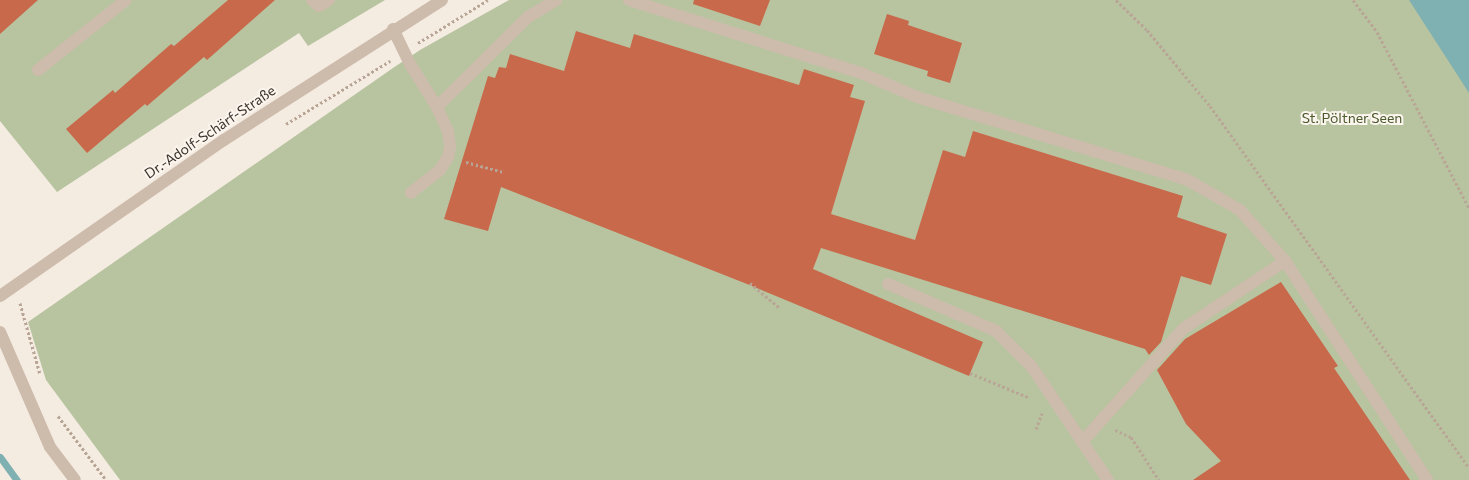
<!DOCTYPE html>
<meta charset="utf-8">
<style>
body{margin:0}
#map{position:relative;width:1469px;height:480px;overflow:hidden;background:#f4ebe1;font-family:Commissioner,sans-serif}
div>[style]{position:absolute}
.green>*{inset:0;background:#b8c4a0}
.water>*{inset:0;background:#7fb0b2}
.stream>*{height:7px;margin:-3.5px;padding:0 3.5px;transform-origin:3.5px;border-radius:3.5px;background:#7fb0b2}
.building>*{inset:0;background:#c8694b}
.path>*{height:3px;margin-top:-1.5px;transform-origin:0;background:repeating-linear-gradient(90deg,#b9a596 0 2.5px,transparent 0 5px)}
.minor>*{height:12px;margin:-6px;padding:0 6px;transform-origin:6px;border-radius:6px;background:#cdbbac}
span{translate:-50% -50%;white-space:nowrap;text-align:center;line-height:1.15;-webkit-text-stroke:4px #fbf5ee;paint-order:stroke}
.park-label{font-size:14px;color:#4a5a2e}
.street-label{font-size:14px;color:#3b302b}
</style>
<div id="map">
<div class="green">
<i style="clip-path:polygon(0 0,385px 0,308px 46px,299px 33px,57px 192px,0 121px)"></i>
<i style="clip-path:polygon(509px 0,1469px 0,1469px 480px,120px 480px,46px 380px,28px 322px,393px 68px,420px 50px)"></i>
</div>
<div class="water">
<i style="clip-path:polygon(1409px 0,1469px 0,1469px 93px)"></i>
</div>
<div class="stream">
<i style="left:0;top:457px;width:29px;rotate:54deg"></i>
</div>
<div class="building">
<i style="clip-path:polygon(0 0,38px 0,0 34px)"></i>
<i style="clip-path:polygon(228px 0,275px 0,207px 60px,204px 57px,147px 106px,145px 104px,87px 153px,66px 129px,113px 90px,115px 93px,171px 44px,174px 46px)"></i>
<i style="clip-path:polygon(694px 0,770px 0,760px 26px,693px 4px)"></i>
<i style="clip-path:polygon(887px 14px,909px 21px,908px 25px,962px 43px,950px 83px,927px 76px,928px 71px,874px 54px)"></i>
<i style="clip-path:polygon(576px 31px,630px 48px,634px 34px,799px 85px,804px 69px,854px 85px,850px 97px,865px 101px,831px 214px,915px 240px,943px 150px,965px 157px,973px 131px,1183px 196px,1177px 217px,1227px 234px,1211px 285px,1181px 276px,1161px 342px,1149px 355px,1145px 349px,821px 248px,813px 269px,983px 342px,969px 376px,747px 284px,501px 187px,488px 231px,444px 219px,488px 76px,495px 78px,499px 67px,506px 68px,510px 54px,564px 71px)"></i>
<i style="clip-path:polygon(1281px 282px,1338px 366px,1334px 368px,1410px 480px,1193px 480px,1221px 461px,1186px 424px,1157px 370px,1185px 339px)"></i>
</div>
<div class="path">
<i style="left:1116px;top:0;width:43px;rotate:44.1deg"></i>
<i style="left:1147px;top:30px;width:99px;rotate:50.3deg"></i>
<i style="left:1210px;top:106px;width:445px;rotate:54.4deg"></i>
<i style="left:1353px;top:0;width:40px;rotate:53deg"></i>
<i style="left:1377px;top:32px;width:199px;rotate:62.4deg"></i>
<i style="left:418px;top:43px;width:82px;rotate:-31.6deg"></i>
<i style="left:286px;top:124px;width:122px;rotate:-31.2deg"></i>
<i style="left:466px;top:162px;width:38px;rotate:15deg"></i>
<i style="left:750px;top:283px;width:39px;rotate:40deg"></i>
<i style="left:20px;top:303px;width:74px;rotate:74.3deg"></i>
<i style="left:970px;top:373px;width:65px;rotate:22.6deg"></i>
<i style="left:58px;top:416px;width:80px;rotate:53.1deg"></i>
<i style="left:1036px;top:429px;width:17px;rotate:-69deg"></i>
<i style="left:1115px;top:430px;width:17px;rotate:24deg"></i>
<i style="left:1131px;top:437px;width:51px;rotate:56.9deg"></i>
</div>
<div class="minor">
<i style="left:312px;top:0;width:9px;rotate:41deg"></i>
<i style="left:319px;top:6px;width:12px;rotate:-31deg"></i>
<i style="left:629px;top:0;width:243px;rotate:17.5deg"></i>
<i style="left:861px;top:73px;width:61px;rotate:23.2deg"></i>
<i style="left:917px;top:97px;width:281px;rotate:17deg"></i>
<i style="left:1186px;top:179px;width:62px;rotate:29.9deg"></i>
<i style="left:1240px;top:210px;width:68px;rotate:48.6deg"></i>
<i style="left:1285px;top:261px;width:261px;rotate:57deg"></i>
<i style="left:393px;top:29px;width:39px;rotate:64deg"></i>
<i style="left:410px;top:64px;width:51px;rotate:57.9deg"></i>
<i style="left:437px;top:107px;width:27px;rotate:66deg"></i>
<i style="left:448px;top:132px;width:15px;rotate:82deg"></i>
<i style="left:450px;top:147px;width:10px;rotate:101deg"></i>
<i style="left:448px;top:157px;width:15px;rotate:122deg"></i>
<i style="left:440px;top:170px;width:37px;rotate:142deg"></i>
<i style="left:38px;top:70px;width:112px;rotate:-38.5deg"></i>
<i style="left:437px;top:107px;width:128px;rotate:-44.7deg"></i>
<i style="left:528px;top:17px;width:33px;rotate:-31deg"></i>
<i style="left:888px;top:284px;width:118px;rotate:23.5deg"></i>
<i style="left:996px;top:331px;width:51px;rotate:45deg"></i>
<i style="left:1032px;top:367px;width:136px;rotate:56.1deg"></i>
<i style="left:0;top:296px;width:273px;rotate:-34.9deg"></i>
<i style="left:224px;top:140px;width:259px;rotate:-32.7deg"></i>
<i style="left:0;top:332px;width:125px;rotate:66.5deg"></i>
<i style="left:50px;top:447px;width:41px;rotate:52.9deg"></i>
<i style="left:1082px;top:442px;width:152px;rotate:-48.2deg"></i>
<i style="left:1183px;top:329px;width:123px;rotate:-33.7deg"></i>
</div>
<div class="park-label">
<span style="left:1352px;top:118px">St. Pöltner Seen</span>
</div>
<div class="street-label">
<span style="left:210px;top:132px;rotate:-34deg">Dr.-Adolf-Schärf-Straße</span>
</div>
</div>
